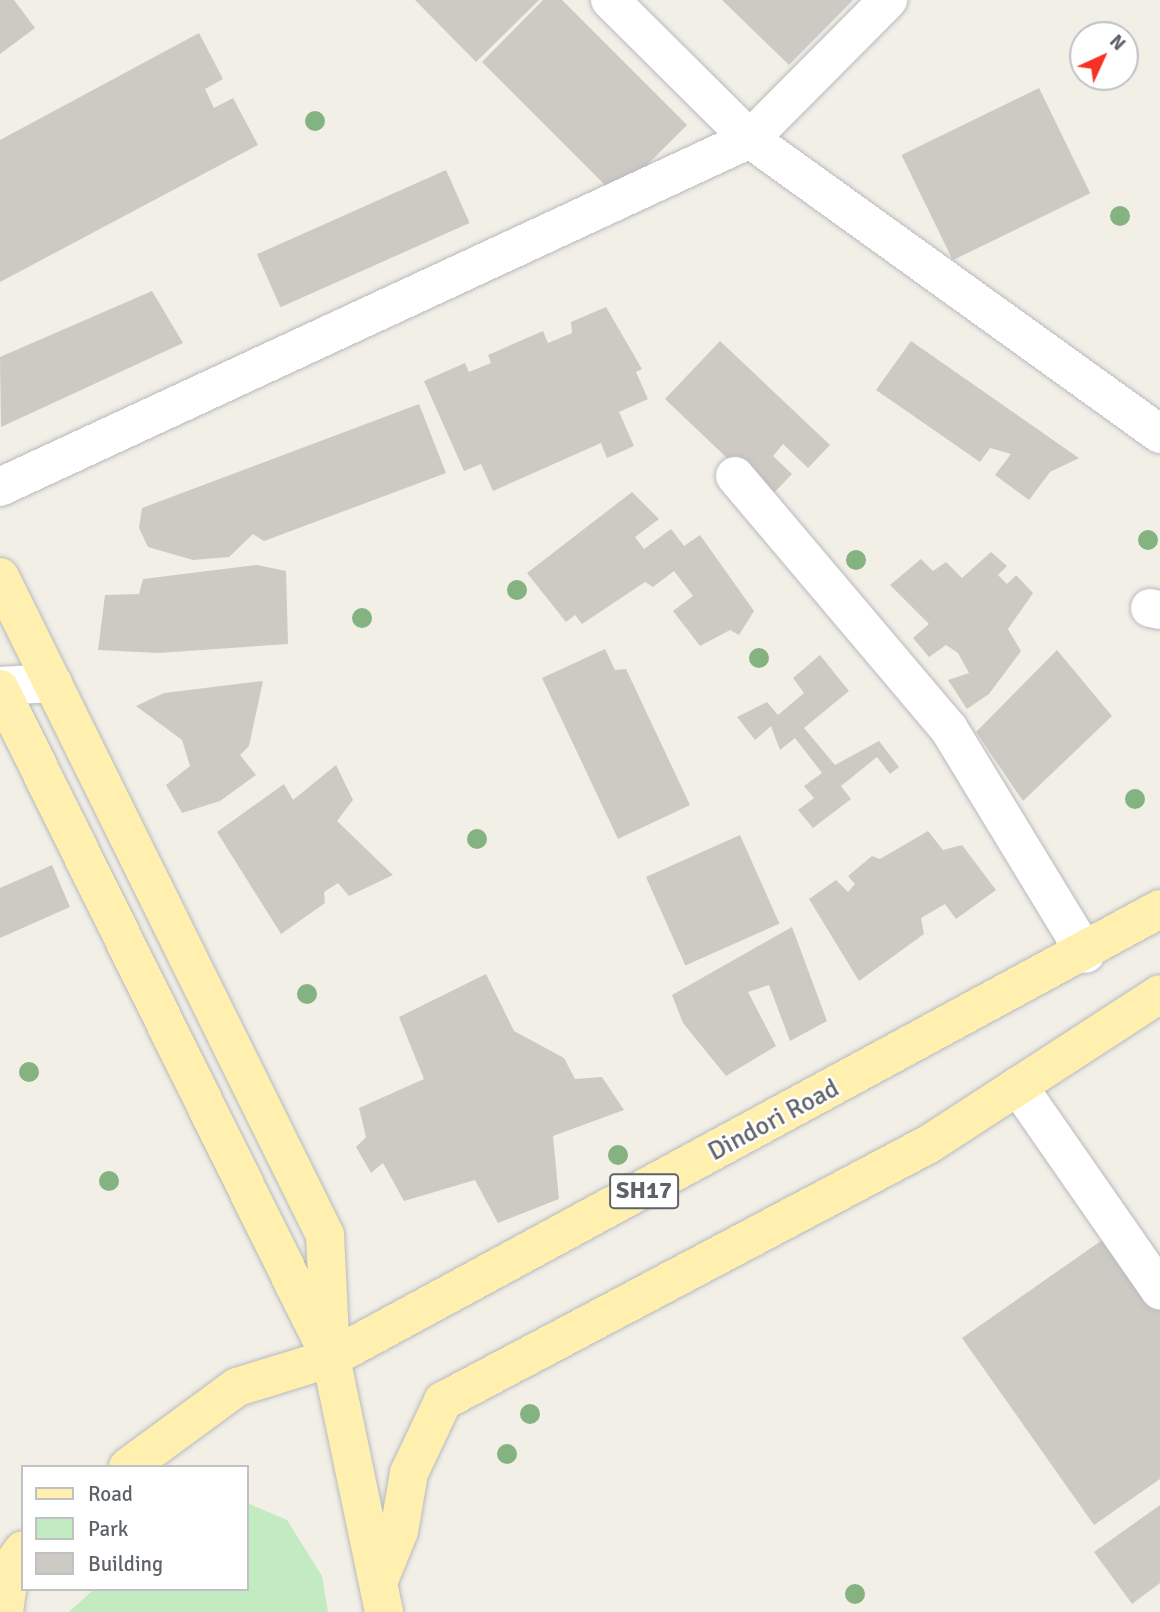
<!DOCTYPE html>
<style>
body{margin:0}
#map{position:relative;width:1160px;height:1612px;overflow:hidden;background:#f2efe7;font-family:Signika,sans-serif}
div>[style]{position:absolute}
.green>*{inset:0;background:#c3ebc2}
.building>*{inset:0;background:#cdcac4;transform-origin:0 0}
.roads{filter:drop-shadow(0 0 2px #b7babf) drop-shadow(0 0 2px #b7babf)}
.minor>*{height:38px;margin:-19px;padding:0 19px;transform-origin:19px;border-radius:19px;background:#fff}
.major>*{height:38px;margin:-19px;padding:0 19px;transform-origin:19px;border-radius:19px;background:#fff0af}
.trees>*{width:20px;height:20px;margin:-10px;border-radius:50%;background:#85b281}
span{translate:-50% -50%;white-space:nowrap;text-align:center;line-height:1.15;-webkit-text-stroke:5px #fff;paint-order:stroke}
.shield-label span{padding:2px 5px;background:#fff;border:2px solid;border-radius:5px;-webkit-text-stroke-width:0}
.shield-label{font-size:24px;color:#5e6369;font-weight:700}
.street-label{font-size:26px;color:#5e6369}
.legend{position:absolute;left:21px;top:1465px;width:228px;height:126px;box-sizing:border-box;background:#fff;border:2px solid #bfc1c3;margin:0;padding:9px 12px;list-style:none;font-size:21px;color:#5e6369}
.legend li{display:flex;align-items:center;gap:14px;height:35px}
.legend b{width:35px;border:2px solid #bfc1c3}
.north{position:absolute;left:1069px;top:21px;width:70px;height:70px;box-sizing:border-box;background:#fff;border:2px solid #bfc1c3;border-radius:50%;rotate:45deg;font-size:19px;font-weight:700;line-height:28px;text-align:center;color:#5e6369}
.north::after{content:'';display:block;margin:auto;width:24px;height:32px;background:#f83127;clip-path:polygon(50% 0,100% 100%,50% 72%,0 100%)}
</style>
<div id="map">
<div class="green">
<i style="clip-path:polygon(247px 1503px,287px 1520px,322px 1576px,328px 1612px,69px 1612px,94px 1589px,247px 1589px)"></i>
</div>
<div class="building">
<i style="clip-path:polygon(0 0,14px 0,35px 28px,0 54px)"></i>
<i style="clip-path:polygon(415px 0,539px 0,476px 62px)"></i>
<i style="clip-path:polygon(543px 0,562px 0,687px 125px,616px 196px,482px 62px)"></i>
<i style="clip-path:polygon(722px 0,853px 0,789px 65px)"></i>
<i style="clip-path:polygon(199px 33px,223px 79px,205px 89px,214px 108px,233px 98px,258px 145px,0 282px,0 140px)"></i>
<i style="left:1039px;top:88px;width:117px;height:153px;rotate:64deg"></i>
<i style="left:446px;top:170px;width:58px;height:207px;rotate:66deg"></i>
<i style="clip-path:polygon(152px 291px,183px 343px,1px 427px,0 357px)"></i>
<i style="clip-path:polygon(606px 307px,642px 369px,636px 372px,648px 399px,619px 412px,634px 446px,607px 458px,601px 443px,493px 491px,481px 464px,464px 471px,424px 381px,465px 363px,469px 372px,491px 363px,488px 355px,543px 331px,548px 343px,572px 333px,571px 322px)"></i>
<i style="clip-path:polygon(720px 341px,830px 445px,808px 468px,783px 444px,773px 456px,792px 474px,769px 498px,665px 399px)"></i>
<i style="clip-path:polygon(911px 341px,1079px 458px,1050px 472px,1029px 500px,995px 475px,1011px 454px,990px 448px,980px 462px,876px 390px)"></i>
<i style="clip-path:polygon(419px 404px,446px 473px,264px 541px,253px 534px,229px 557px,193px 560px,148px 547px,139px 528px,142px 508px)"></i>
<i style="clip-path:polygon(632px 492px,659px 519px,635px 537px,644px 549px,671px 529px,684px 546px,700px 535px,754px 611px,739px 635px,730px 630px,700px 646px,673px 611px,693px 596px,674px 571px,653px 587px,645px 582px,582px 624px,575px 615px,566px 622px,527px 573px)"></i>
<i style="clip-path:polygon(991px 552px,1007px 566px,998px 575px,1007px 584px,1016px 575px,1033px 593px,1008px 629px,1021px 651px,989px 694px,967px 709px,948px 680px,969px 673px,958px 653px,946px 645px,929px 657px,913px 638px,929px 624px,890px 585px,921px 559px,933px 571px,946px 562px,962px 578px)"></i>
<i style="clip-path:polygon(257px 565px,286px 571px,288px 644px,158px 653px,98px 650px,105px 595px,139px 594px,143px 579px)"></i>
<i style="clip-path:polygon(605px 649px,615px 670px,626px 669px,690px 805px,618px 839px,542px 678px)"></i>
<i style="clip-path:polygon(1057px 650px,1112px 716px,1023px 801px,976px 732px)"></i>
<i style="clip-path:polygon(820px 655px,849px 691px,804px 728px,835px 765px,879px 741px,899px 767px,890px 774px,877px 757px,841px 786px,851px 799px,813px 828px,798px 810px,814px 798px,804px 786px,822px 773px,795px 738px,780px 750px,771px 726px,755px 740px,737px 717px,767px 702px,778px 715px,804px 693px,793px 678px)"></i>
<i style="clip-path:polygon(263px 681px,249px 746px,240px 755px,256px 775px,220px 801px,182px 813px,166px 785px,190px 766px,182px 740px,136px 706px,164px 693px)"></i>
<i style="clip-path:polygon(336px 765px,353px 800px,337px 821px,393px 875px,349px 896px,338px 883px,324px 892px,325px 903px,281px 934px,217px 832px,284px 784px,293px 800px)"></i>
<i style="clip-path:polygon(928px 831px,943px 850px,962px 845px,996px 890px,956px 919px,945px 904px,921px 918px,924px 934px,859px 981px,809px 899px,836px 880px,848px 892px,855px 884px,848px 876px,872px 856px,880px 859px)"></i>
<i style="left:740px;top:835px;width:97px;height:103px;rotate:66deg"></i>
<i style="clip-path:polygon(52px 865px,70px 907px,0 938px,0 888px)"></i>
<i style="clip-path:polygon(792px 927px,827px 1021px,790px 1041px,769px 985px,748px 992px,776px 1046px,726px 1076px,683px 1023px,672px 995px)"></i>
<i style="clip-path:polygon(486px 974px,514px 1031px,564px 1058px,575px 1079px,602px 1077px,624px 1110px,553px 1136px,559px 1199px,498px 1223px,475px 1180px,404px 1201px,383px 1163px,371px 1173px,356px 1147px,366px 1137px,359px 1108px,424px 1079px,399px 1017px)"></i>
<i style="clip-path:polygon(1108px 1236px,1160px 1311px,1160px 1479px,1094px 1525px,962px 1338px)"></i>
<i style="clip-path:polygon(1160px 1505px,1160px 1583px,1132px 1604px,1094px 1552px)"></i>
</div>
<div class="roads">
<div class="minor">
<i style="left:610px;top:0;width:197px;rotate:44.8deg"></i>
<i style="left:750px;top:139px;width:505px;rotate:35.74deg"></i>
<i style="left:735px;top:476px;width:331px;rotate:49.8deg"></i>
<i style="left:949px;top:729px;width:263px;rotate:58.7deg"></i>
<i style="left:0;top:487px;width:827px;rotate:-24.89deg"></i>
<i style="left:750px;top:139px;width:196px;rotate:-45.2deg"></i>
<i style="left:1150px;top:608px;width:10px;rotate:11deg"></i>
<i style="left:0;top:686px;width:53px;rotate:-3.2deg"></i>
<i style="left:1018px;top:1086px;width:249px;rotate:55.2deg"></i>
</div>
<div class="major">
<i style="left:0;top:577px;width:734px;rotate:63.71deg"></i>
<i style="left:325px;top:1235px;width:123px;rotate:87.2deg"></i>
<i style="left:331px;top:1358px;width:259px;rotate:78.2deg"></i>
<i style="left:0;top:689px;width:734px;rotate:63.71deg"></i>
<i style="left:128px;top:1467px;width:135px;rotate:-36.3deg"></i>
<i style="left:237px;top:1387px;width:98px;rotate:-17.1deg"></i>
<i style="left:331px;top:1358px;width:943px;rotate:-28.44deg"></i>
<i style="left:380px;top:1578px;width:51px;rotate:-68deg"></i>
<i style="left:399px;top:1531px;width:59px;rotate:-80.2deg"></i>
<i style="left:409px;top:1473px;width:80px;rotate:-64.7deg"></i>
<i style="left:443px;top:1401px;width:550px;rotate:-27.87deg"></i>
<i style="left:929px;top:1144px;width:275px;rotate:-33deg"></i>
<i style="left:4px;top:1612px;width:44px;rotate:-82.2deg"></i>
<i style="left:10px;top:1568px;width:22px;rotate:-54deg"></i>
</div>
</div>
<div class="trees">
<i style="left:315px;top:121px"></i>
<i style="left:1120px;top:216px"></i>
<i style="left:1148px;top:540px"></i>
<i style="left:856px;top:560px"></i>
<i style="left:517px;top:590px"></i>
<i style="left:362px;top:618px"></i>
<i style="left:759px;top:658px"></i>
<i style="left:1135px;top:799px"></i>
<i style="left:477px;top:839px"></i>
<i style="left:307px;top:994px"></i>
<i style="left:29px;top:1072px"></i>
<i style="left:618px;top:1155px"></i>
<i style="left:109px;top:1181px"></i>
<i style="left:530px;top:1414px"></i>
<i style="left:507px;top:1454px"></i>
<i style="left:855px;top:1594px"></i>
</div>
<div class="shield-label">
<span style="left:644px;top:1191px">SH17</span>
</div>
<div class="street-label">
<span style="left:774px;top:1121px;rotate:-28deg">Dindori Road</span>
</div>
<ul class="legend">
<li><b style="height:9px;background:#fff0af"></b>Road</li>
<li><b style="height:19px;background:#c3ebc2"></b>Park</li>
<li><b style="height:19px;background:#cdcac4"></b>Building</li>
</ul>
<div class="north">N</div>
</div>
